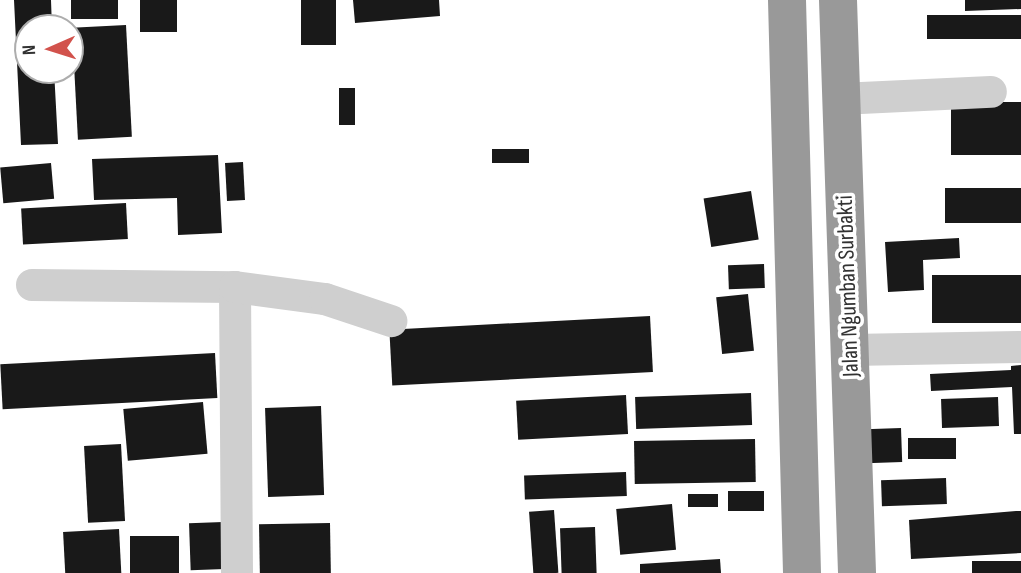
<!DOCTYPE html>
<style>
body{margin:0}
#map{position:relative;width:1021px;height:573px;overflow:hidden;background:#fff;font-family:"Sofia Sans Condensed",sans-serif}
div>[style]{position:absolute}
.building>*{inset:0;background:#191919;transform-origin:0 0}
.minor>*{height:32px;margin:-16px;padding:0 16px;transform-origin:16px;border-radius:16px;background:#cfcfcf}
.highway>*{height:38px;margin:-19px;padding:0 19px;transform-origin:19px;border-radius:19px;background:#999}
span{translate:-50% -50%;white-space:nowrap;text-align:center;line-height:1.15;-webkit-text-stroke:7px #fff;paint-order:stroke}
.street-label{font-size:23px;color:#323232}
.north{position:absolute;left:14px;top:14px;width:70px;height:70px;box-sizing:border-box;background:#fff;border:2px solid #adadad;border-radius:50%;rotate:267deg;font-size:19px;font-weight:700;line-height:28px;text-align:center;color:#323232}
.north::after{content:'';display:block;margin:auto;width:24px;height:32px;background:#d2524c;clip-path:polygon(50% 0,100% 100%,50% 72%,0 100%)}
</style>
<div id="map">
<div class="building">
<i style="clip-path:polygon(14px 0,51px 0,52px 28px,28px 28px,28px 70px,54px 70px,58px 144px,21px 145px)"></i>
<i style="left:71px;top:0;width:47px;height:19px"></i>
<i style="left:140px;top:0;width:37px;height:32px"></i>
<i style="left:301px;top:0;width:35px;height:45px"></i>
<i style="clip-path:polygon(353px 0,439px 0,440px 16px,355px 23px)"></i>
<i style="clip-path:polygon(965px 0,1021px 0,1021px 9px,965px 11px)"></i>
<i style="left:1021px;top:15px;width:24px;height:94px;rotate:90deg"></i>
<i style="left:126px;top:25px;width:112px;height:54px;rotate:87deg"></i>
<i style="left:339px;top:88px;width:16px;height:37px"></i>
<i style="left:1021px;top:102px;width:53px;height:70px;rotate:90deg"></i>
<i style="left:529px;top:149px;width:14px;height:37px;rotate:90deg"></i>
<i style="clip-path:polygon(218px 155px,222px 233px,178px 235px,177px 198px,94px 200px,92px 159px)"></i>
<i style="left:243px;top:162px;width:38px;height:18px;rotate:87deg"></i>
<i style="left:51px;top:163px;width:36px;height:51px;rotate:85deg"></i>
<i style="left:1021px;top:188px;width:35px;height:76px;rotate:90deg"></i>
<i style="left:751px;top:191px;width:49px;height:48px;rotate:81deg"></i>
<i style="left:126px;top:203px;width:36px;height:105px;rotate:87deg"></i>
<i style="clip-path:polygon(959px 238px,960px 258px,923px 260px,924px 290px,888px 292px,885px 242px)"></i>
<i style="left:764px;top:264px;width:24px;height:36px;rotate:88deg"></i>
<i style="left:1021px;top:275px;width:48px;height:89px;rotate:90deg"></i>
<i style="left:748px;top:294px;width:57px;height:32px;rotate:84deg"></i>
<i style="left:650px;top:316px;width:56px;height:261px;rotate:87deg"></i>
<i style="left:215px;top:353px;width:45px;height:215px;rotate:87deg"></i>
<i style="clip-path:polygon(1021px 365px,1021px 434px,1014px 434px,1012px 387px,931px 391px,930px 374px,1011px 370px,1011px 366px)"></i>
<i style="left:751px;top:393px;width:32px;height:116px;rotate:88deg"></i>
<i style="left:626px;top:395px;width:39px;height:110px;rotate:87deg"></i>
<i style="left:998px;top:397px;width:29px;height:57px;rotate:88deg"></i>
<i style="left:203px;top:402px;width:52px;height:80px;rotate:85deg"></i>
<i style="left:321px;top:406px;width:89px;height:56px;rotate:88deg"></i>
<i style="left:901px;top:428px;width:34px;height:36px;rotate:88deg"></i>
<i style="left:956px;top:438px;width:21px;height:48px;rotate:90deg"></i>
<i style="left:755px;top:439px;width:43px;height:121px;rotate:89deg"></i>
<i style="left:121px;top:444px;width:77px;height:37px;rotate:87deg"></i>
<i style="left:626px;top:472px;width:24px;height:102px;rotate:88deg"></i>
<i style="left:946px;top:478px;width:26px;height:65px;rotate:88deg"></i>
<i style="left:728px;top:491px;width:36px;height:20px"></i>
<i style="left:718px;top:494px;width:13px;height:30px;rotate:90deg"></i>
<i style="left:672px;top:504px;width:46px;height:56px;rotate:85deg"></i>
<i style="left:554px;top:510px;width:63px;height:25px;rotate:86deg"></i>
<i style="clip-path:polygon(1016px 511px,1021px 511px,1021px 553px,911px 559px,909px 520px)"></i>
<i style="left:223px;top:522px;width:47px;height:34px;rotate:88deg"></i>
<i style="left:330px;top:523px;width:50px;height:71px;rotate:89deg"></i>
<i style="left:595px;top:527px;width:46px;height:35px;rotate:88deg"></i>
<i style="left:119px;top:529px;width:44px;height:56px;rotate:87deg"></i>
<i style="left:130px;top:536px;width:49px;height:37px"></i>
<i style="clip-path:polygon(720px 559px,721px 573px,640px 573px,640px 564px)"></i>
<i style="left:1021px;top:561px;width:12px;height:49px;rotate:90deg"></i>
</div>
<div class="minor">
<i style="left:840px;top:99px;width:151px;rotate:-2.7deg"></i>
<i style="left:32px;top:285px;width:203px;rotate:0.6deg"></i>
<i style="left:235px;top:287px;width:286px;rotate:89.6deg"></i>
<i style="left:235px;top:287px;width:91px;rotate:7.6deg"></i>
<i style="left:325px;top:299px;width:70px;rotate:18.4deg"></i>
<i style="left:851px;top:350px;width:170px;rotate:-1deg"></i>
</div>
<div class="highway">
<i style="left:787px;top:0;width:573px;rotate:88.5deg"></i>
<i style="left:838px;top:0;width:573px;rotate:88.1deg"></i>
</div>
<div class="street-label">
<span style="left:848px;top:286px;rotate:-92deg">Jalan Ngumban Surbakti</span>
</div>
<div class="north">N</div>
</div>
